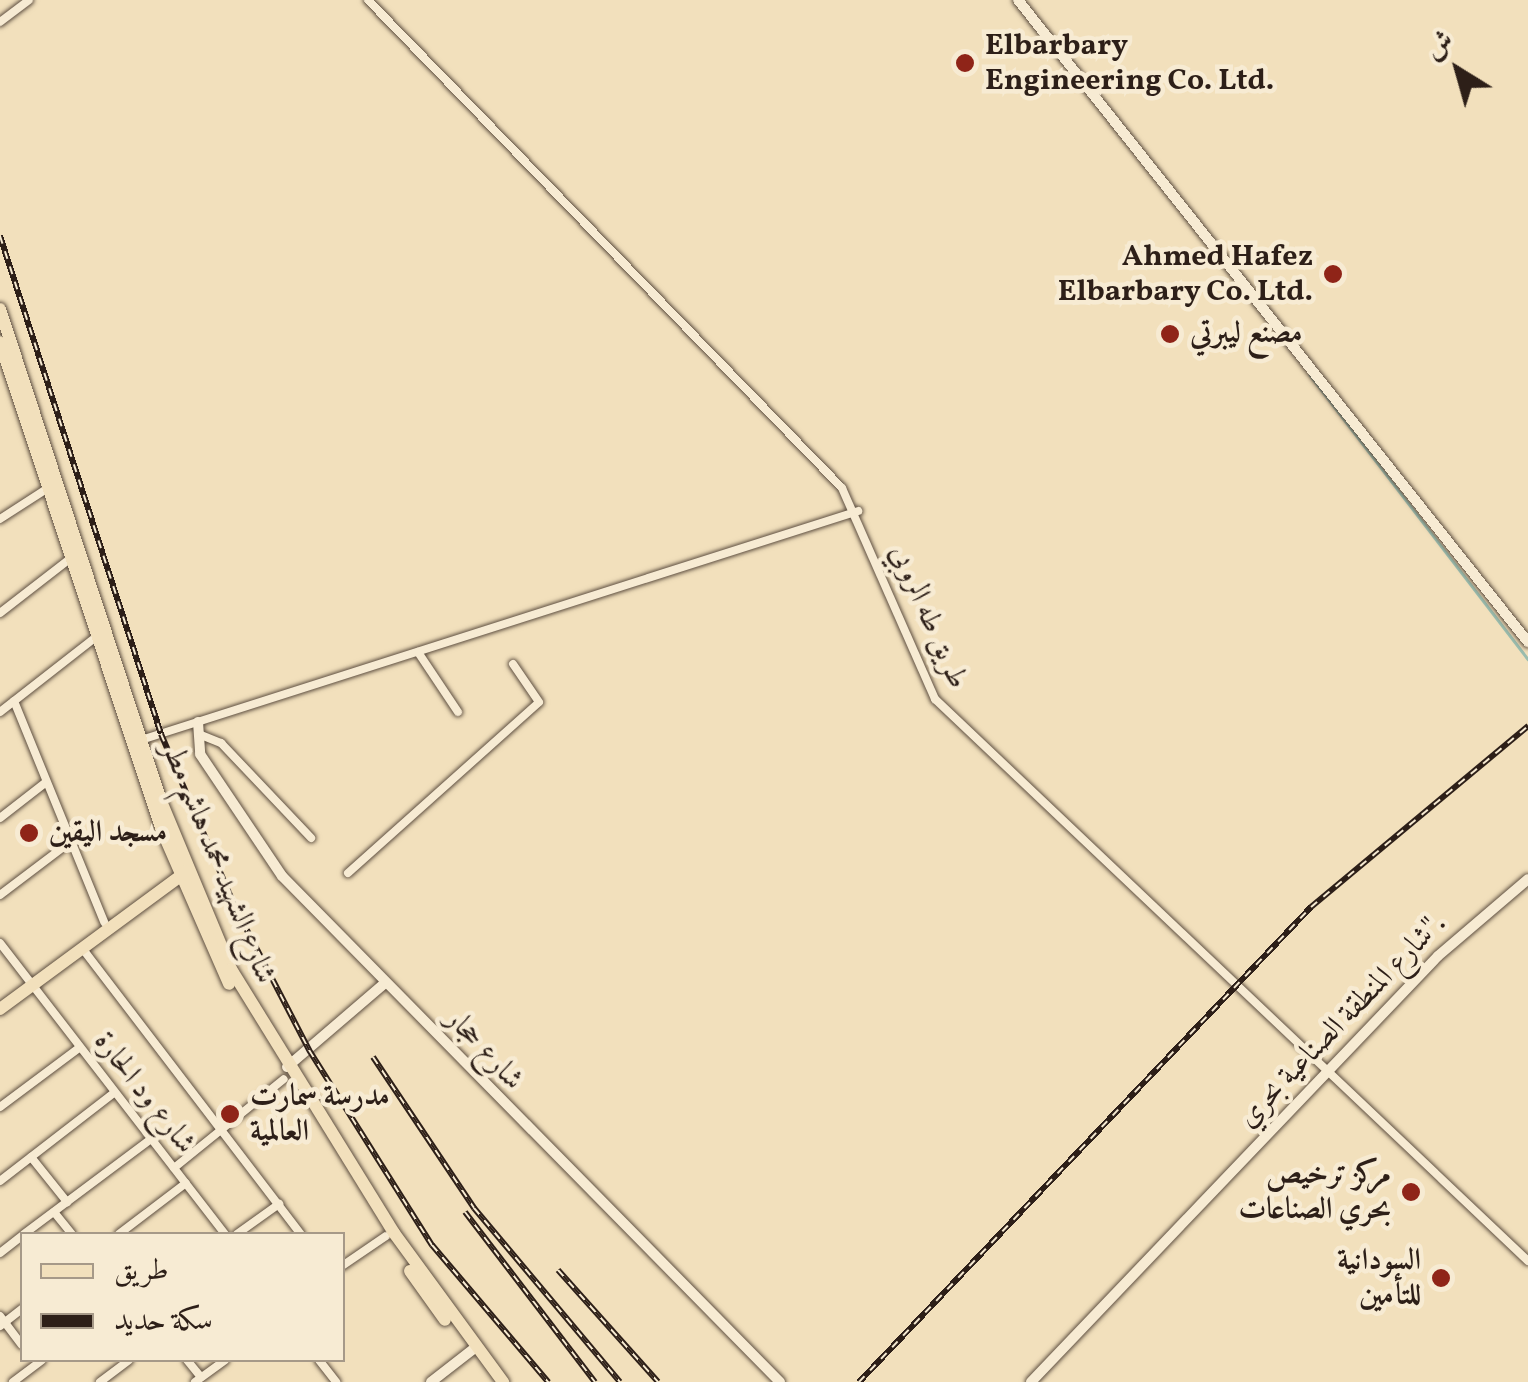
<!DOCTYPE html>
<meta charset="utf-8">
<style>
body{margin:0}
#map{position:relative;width:1528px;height:1382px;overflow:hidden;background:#f2e0bc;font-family:Vollkorn,Amiri,serif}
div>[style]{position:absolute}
.stream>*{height:2.5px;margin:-1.25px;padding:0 1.25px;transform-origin:1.25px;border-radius:1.25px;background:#9bbdae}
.roads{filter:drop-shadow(0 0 2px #5e4f41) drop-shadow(0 0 2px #5e4f41)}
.minor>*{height:8px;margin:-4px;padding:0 4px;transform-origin:4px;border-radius:4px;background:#f7ebd3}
.tertiary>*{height:10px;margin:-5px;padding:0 5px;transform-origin:5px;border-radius:5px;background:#f7ebd3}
.primary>*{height:12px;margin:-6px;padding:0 6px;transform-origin:6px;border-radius:6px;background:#f2e0bc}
.rail>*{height:6px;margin-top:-3px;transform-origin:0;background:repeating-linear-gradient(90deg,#f7ebd3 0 8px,#2d1f18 0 16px);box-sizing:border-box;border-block:2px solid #2d1f18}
.dots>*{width:28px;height:28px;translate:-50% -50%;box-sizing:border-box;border:5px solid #f7ebd3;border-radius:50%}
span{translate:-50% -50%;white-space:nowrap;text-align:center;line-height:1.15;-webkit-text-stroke:9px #f7ebd3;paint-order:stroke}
.poi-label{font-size:30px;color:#2d1f18;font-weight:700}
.left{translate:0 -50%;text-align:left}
.right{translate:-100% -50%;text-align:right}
.street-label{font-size:30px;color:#2d1f18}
.legend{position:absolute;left:20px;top:1232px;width:325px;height:130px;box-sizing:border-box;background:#f7ebd3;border:2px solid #a69988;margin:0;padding:12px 18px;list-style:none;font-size:30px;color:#2d1f18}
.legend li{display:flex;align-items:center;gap:20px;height:50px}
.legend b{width:50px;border:2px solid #a69988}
.north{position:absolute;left:1408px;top:20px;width:100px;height:100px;-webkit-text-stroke:8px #f7ebd3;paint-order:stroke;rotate:323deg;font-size:28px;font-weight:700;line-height:40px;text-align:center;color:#2d1f18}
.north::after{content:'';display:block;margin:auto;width:35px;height:45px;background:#2d1f18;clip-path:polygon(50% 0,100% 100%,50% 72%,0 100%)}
</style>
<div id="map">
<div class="stream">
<i style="left:1310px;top:375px;width:358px;rotate:52.5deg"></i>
</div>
<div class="roads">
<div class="minor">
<i style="left:368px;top:0;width:680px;rotate:45.83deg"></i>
<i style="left:842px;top:488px;width:231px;rotate:66.2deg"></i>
<i style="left:935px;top:699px;width:817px;rotate:43.46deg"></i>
<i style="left:0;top:22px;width:36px;rotate:-37deg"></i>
<i style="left:0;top:519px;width:57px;rotate:-32.9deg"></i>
<i style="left:0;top:613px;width:90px;rotate:-37.8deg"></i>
<i style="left:418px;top:652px;width:72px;rotate:56.3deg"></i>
<i style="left:14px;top:701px;width:239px;rotate:67.8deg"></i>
<i style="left:0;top:712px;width:122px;rotate:-38deg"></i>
<i style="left:201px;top:735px;width:22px;rotate:22deg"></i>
<i style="left:221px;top:743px;width:131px;rotate:46.5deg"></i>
<i style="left:141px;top:740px;width:753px;rotate:-17.71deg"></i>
<i style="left:0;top:818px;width:57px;rotate:-37.9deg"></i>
<i style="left:348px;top:873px;width:256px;rotate:-41.8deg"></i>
<i style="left:539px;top:702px;width:46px;rotate:-124.4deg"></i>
<i style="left:0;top:895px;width:88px;rotate:-37.1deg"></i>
<i style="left:0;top:943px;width:368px;rotate:52.3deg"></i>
<i style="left:82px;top:948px;width:360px;rotate:52.6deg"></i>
<i style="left:0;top:1107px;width:99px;rotate:-36.8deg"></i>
<i style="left:31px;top:1157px;width:58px;rotate:51.3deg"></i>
<i style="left:174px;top:1168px;width:141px;rotate:-39deg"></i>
<i style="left:0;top:1181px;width:144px;rotate:-37.7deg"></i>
<i style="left:54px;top:1212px;width:28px;rotate:51deg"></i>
<i style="left:24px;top:1234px;width:159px;rotate:-36.8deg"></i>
<i style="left:119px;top:1234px;width:84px;rotate:-37.3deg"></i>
<i style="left:237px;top:1234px;width:52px;rotate:-35.5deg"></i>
<i style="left:0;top:1253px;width:28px;rotate:-38deg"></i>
<i style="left:342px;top:1266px;width:53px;rotate:-34.3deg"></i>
<i style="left:0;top:1316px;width:36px;rotate:53deg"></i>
<i style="left:0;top:1326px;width:28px;rotate:-38deg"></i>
<i style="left:187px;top:1360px;width:22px;rotate:51deg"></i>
<i style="left:319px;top:1360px;width:28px;rotate:52deg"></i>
<i style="left:13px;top:1382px;width:36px;rotate:-37deg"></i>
<i style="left:100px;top:1382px;width:36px;rotate:-37deg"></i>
<i style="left:195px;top:1382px;width:37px;rotate:-36deg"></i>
</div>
<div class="tertiary">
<i style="left:1018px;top:0;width:820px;rotate:51.54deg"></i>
<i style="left:198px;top:722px;width:32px;rotate:86deg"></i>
<i style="left:200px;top:754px;width:147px;rotate:56.1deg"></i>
<i style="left:282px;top:876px;width:710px;rotate:45.46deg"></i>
<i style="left:287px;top:1067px;width:130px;rotate:-40.6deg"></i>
<i style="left:431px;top:1382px;width:57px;rotate:-37.9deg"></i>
<i style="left:1031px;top:1382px;width:589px;rotate:-46.31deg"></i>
<i style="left:1438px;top:956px;width:118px;rotate:-40.5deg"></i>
</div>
<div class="primary">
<i style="left:0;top:309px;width:518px;rotate:71.88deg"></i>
<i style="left:161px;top:801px;width:182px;rotate:67.4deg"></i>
<i style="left:231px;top:969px;width:310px;rotate:58.3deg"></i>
<i style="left:394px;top:1233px;width:185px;rotate:53.8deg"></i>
<i style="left:0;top:342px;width:512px;rotate:71.67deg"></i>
<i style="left:161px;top:828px;width:170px;rotate:66.4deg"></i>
<i style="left:0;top:1009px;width:232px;rotate:-36.4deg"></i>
<i style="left:410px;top:1271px;width:60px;rotate:54.5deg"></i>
</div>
</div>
<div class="rail">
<i style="left:0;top:236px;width:523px;rotate:72.08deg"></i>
<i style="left:161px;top:734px;width:190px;rotate:66.8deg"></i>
<i style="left:236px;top:909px;width:159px;rotate:62.6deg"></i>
<i style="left:309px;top:1050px;width:231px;rotate:57.8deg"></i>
<i style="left:432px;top:1245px;width:180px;rotate:49.7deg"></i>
<i style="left:373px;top:1057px;width:182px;rotate:56.2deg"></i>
<i style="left:474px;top:1208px;width:227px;rotate:50deg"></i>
<i style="left:465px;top:1212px;width:214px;rotate:52.6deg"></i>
<i style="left:558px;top:1270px;width:150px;rotate:48.2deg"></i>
<i style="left:859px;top:1382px;width:656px;rotate:-46.42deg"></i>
<i style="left:1311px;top:907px;width:283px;rotate:-39.8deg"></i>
</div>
<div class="dots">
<i style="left:965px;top:63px;background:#8f2418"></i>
<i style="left:1333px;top:274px;background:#8f2418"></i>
<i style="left:1170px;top:334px;background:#8f2418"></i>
<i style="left:29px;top:833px;background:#8f2418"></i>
<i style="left:230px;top:1114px;background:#8f2418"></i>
<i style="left:1411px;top:1192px;background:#8f2418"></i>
<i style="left:1441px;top:1278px;background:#8f2418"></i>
</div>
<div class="poi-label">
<span class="left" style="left:985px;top:63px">Elbarbary<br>Engineering Co. Ltd.</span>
<span class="right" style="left:1313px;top:274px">Ahmed Hafez<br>Elbarbary Co. Ltd.</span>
<span class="left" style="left:1190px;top:334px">مصنع ليبرتي</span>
<span class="left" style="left:49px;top:833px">مسجد اليقين</span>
<span class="left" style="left:250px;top:1114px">مدرسة سمارت<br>العالمية</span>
<span class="right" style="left:1391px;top:1192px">مركز ترخيص<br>بحري الصناعات</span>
<span class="right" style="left:1421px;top:1278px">السودانية<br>للتأمين</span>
</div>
<div class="street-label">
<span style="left:928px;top:617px;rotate:66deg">طريق طه الروبي</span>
<span style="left:218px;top:863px;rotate:68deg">شارع الشهيد محمد هاشم مطر</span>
<span style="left:1341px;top:1022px;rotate:-46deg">شارع المنطقة الصناعية بحري".</span>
<span style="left:484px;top:1050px;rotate:47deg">شارع حجار</span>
<span style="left:144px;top:1093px;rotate:52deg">شارع ود الحارة</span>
</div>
<ul class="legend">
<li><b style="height:12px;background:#f2e0bc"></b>طريق</li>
<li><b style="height:12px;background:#2d1f18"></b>سكة حديد</li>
</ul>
<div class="north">ش</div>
</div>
